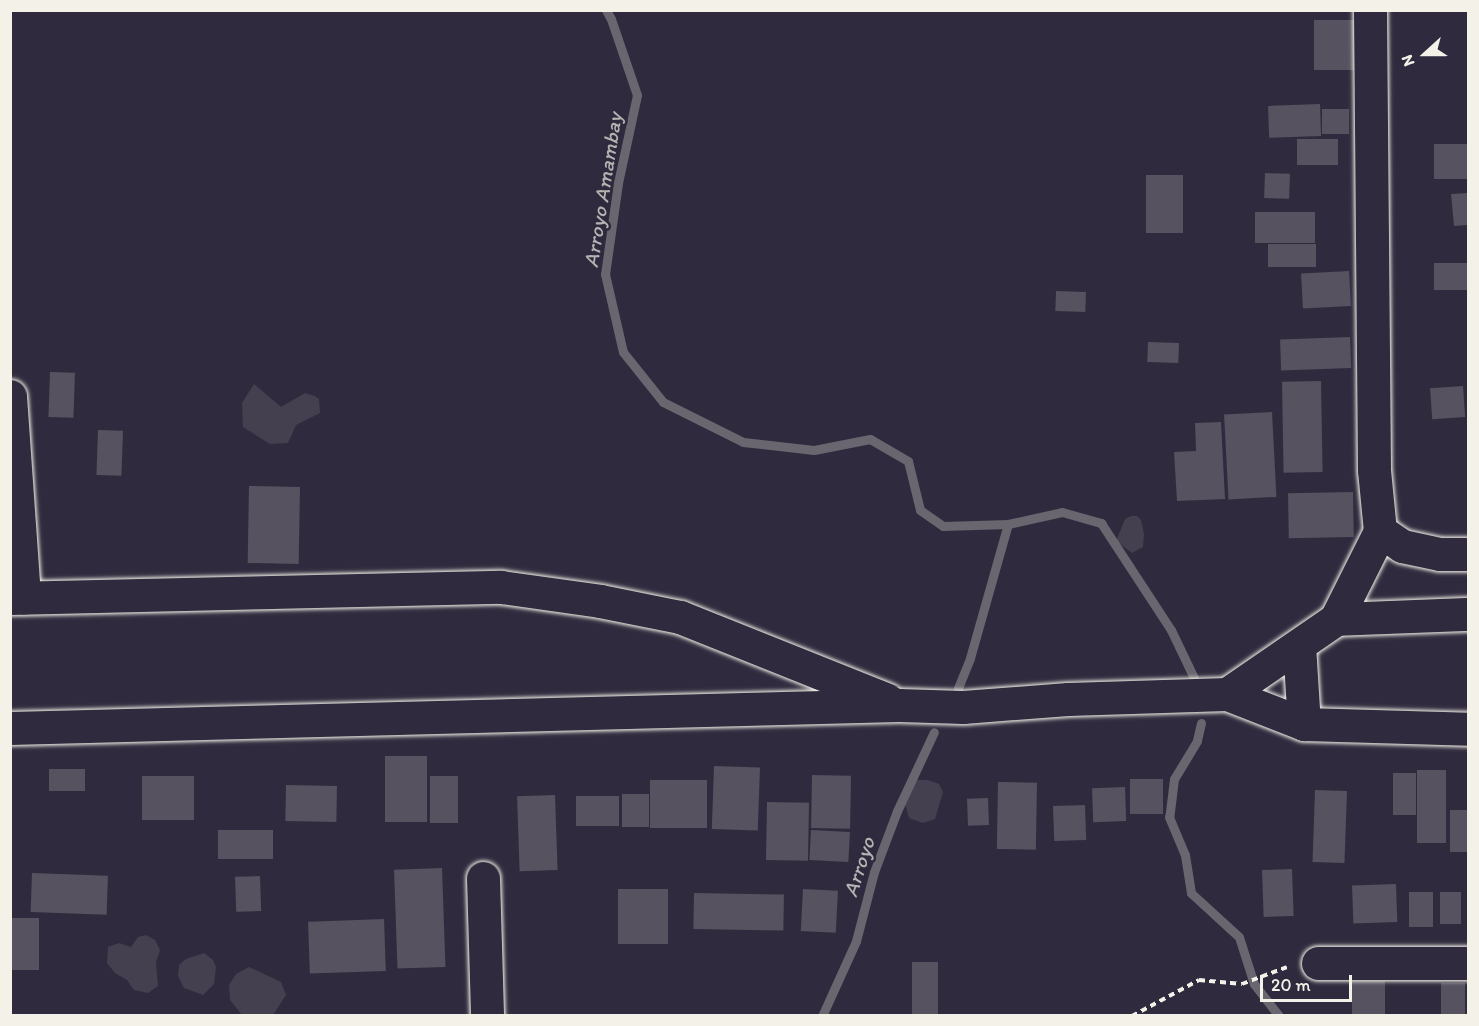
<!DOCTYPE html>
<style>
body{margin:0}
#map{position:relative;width:1479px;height:1026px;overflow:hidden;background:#2f2a3d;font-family:Itim,sans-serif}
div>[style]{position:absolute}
.green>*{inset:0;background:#454050}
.stream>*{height:9px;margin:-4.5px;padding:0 4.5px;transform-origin:4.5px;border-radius:4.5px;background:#6a6670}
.building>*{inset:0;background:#56525f;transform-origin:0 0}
.path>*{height:4px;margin-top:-2px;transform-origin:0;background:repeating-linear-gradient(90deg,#f4f1e8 0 6px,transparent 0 10.5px)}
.roads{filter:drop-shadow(0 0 2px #f4f1e8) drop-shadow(0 0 2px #f4f1e8)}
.minor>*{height:33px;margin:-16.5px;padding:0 16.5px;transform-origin:16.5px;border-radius:16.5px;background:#2f2a3d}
span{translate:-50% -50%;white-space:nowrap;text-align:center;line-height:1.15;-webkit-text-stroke:5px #2f2a3d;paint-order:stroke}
.water-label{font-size:21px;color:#b6b2b2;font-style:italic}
.frame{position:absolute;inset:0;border:12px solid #f4f1e8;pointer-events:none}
.north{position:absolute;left:1395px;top:24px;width:60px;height:60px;-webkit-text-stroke:4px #2f2a3d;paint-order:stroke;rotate:249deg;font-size:16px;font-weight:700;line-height:24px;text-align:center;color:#f4f1e8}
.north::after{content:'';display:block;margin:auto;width:21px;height:27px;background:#f4f1e8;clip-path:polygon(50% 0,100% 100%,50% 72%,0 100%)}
.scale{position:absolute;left:1260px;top:975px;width:92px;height:27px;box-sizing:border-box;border:3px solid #f4f1e8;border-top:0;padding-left:8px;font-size:18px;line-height:21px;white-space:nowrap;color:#f4f1e8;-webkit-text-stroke:4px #2f2a3d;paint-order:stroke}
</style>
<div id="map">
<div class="green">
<i style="clip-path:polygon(254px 384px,281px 407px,305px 393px,315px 396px,319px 399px,320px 413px,296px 425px,288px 443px,270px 444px,243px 427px,242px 403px)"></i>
<i style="clip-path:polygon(1131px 516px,1137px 516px,1141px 520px,1144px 534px,1143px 547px,1132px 553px,1116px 541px,1125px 519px)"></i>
<i style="clip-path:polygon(917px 780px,928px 780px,939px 784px,943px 792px,935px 819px,923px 823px,909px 818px,904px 800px,908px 787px)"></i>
<i style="clip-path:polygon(146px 935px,155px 940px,160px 950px,156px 962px,158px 986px,148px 993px,134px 990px,127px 980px,115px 973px,107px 963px,108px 947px,119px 943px,131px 947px,138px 937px)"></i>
<i style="clip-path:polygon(204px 953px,213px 960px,216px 967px,214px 984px,203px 995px,184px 988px,178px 976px,179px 965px,186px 959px)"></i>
<i style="clip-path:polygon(249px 967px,281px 982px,286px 995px,273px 1015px,242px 1015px,230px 1000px,229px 985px,236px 974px)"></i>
</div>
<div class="stream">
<i style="left:606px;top:10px;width:10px;rotate:61deg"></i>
<i style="left:611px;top:19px;width:80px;rotate:71.1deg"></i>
<i style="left:637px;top:95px;width:90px;rotate:102.2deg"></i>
<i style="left:618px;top:183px;width:92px;rotate:98.1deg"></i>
<i style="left:605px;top:274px;width:80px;rotate:77deg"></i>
<i style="left:623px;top:352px;width:64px;rotate:51.3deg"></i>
<i style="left:663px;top:402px;width:89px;rotate:26.6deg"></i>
<i style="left:743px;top:442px;width:71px;rotate:6.4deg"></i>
<i style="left:814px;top:450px;width:57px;rotate:-11.1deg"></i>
<i style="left:870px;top:439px;width:44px;rotate:30.1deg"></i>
<i style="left:908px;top:461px;width:50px;rotate:76.2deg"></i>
<i style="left:920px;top:510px;width:28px;rotate:35deg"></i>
<i style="left:943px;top:526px;width:65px;rotate:-1.8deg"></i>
<i style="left:1008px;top:524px;width:55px;rotate:-12.5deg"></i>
<i style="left:1062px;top:512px;width:41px;rotate:15.8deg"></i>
<i style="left:1101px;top:523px;width:128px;rotate:56.8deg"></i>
<i style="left:1171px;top:630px;width:53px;rotate:64.4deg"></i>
<i style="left:958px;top:688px;width:32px;rotate:-68deg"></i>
<i style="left:970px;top:658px;width:139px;rotate:-74.2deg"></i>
<i style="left:1201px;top:723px;width:18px;rotate:103deg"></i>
<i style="left:1197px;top:741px;width:44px;rotate:121.2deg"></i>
<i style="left:1174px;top:779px;width:38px;rotate:97deg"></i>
<i style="left:1169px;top:817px;width:41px;rotate:67.2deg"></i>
<i style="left:1185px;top:855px;width:38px;rotate:81deg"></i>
<i style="left:1191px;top:893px;width:65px;rotate:42.5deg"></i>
<i style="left:1239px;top:937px;width:49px;rotate:72.3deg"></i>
<i style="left:1254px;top:984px;width:41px;rotate:52deg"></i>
<i style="left:822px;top:1016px;width:82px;rotate:-65.6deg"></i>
<i style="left:856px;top:941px;width:71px;rotate:-75.4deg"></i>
<i style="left:874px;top:872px;width:65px;rotate:-69.3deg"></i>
<i style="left:897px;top:811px;width:87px;rotate:-64.9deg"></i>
</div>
<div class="building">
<i style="left:1314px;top:20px;width:40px;height:50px"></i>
<i style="left:1320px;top:104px;width:32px;height:52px;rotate:88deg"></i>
<i style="left:1322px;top:109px;width:27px;height:25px"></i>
<i style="left:1297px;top:139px;width:41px;height:26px"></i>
<i style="left:1468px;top:144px;width:35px;height:34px;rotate:90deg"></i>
<i style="left:1265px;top:173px;width:25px;height:25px;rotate:2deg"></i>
<i style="left:1146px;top:175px;width:37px;height:58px"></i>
<i style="clip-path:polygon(1468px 193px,1468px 225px,1454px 226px,1451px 194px)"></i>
<i style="left:1315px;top:212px;width:31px;height:60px;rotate:90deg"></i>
<i style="left:1316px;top:244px;width:23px;height:48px;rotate:90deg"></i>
<i style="left:1468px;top:263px;width:27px;height:34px;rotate:90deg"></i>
<i style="left:1349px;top:271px;width:35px;height:48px;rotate:87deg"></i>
<i style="left:1056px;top:291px;width:30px;height:20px;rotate:2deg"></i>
<i style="left:1350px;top:337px;width:31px;height:70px;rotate:88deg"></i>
<i style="left:1148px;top:342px;width:31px;height:20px;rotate:2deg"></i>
<i style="left:50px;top:372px;width:25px;height:45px;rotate:2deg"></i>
<i style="left:1321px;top:381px;width:91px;height:39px;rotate:89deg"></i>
<i style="left:1463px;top:386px;width:31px;height:33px;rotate:86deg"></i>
<i style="left:1272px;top:412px;width:85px;height:48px;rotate:87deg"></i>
<i style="clip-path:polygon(1221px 422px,1225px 499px,1177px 501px,1174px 452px,1196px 451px,1195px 423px)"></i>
<i style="left:98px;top:430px;width:25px;height:45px;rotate:2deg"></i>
<i style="left:249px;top:486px;width:51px;height:77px;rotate:1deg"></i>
<i style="left:1353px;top:492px;width:45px;height:65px;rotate:89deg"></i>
<i style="left:385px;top:756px;width:42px;height:66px"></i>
<i style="left:714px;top:766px;width:46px;height:63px;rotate:2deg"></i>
<i style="left:49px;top:769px;width:36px;height:22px"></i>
<i style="left:1417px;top:770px;width:29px;height:73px"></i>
<i style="left:1416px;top:773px;width:42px;height:23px;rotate:90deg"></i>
<i style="left:812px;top:775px;width:39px;height:53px;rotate:1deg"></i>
<i style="left:194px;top:776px;width:44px;height:52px;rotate:90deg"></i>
<i style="left:430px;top:776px;width:28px;height:47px"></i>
<i style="left:1130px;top:779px;width:33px;height:35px"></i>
<i style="left:650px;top:780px;width:57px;height:48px"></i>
<i style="left:998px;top:782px;width:39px;height:67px;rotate:1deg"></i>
<i style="left:286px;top:785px;width:51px;height:36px;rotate:1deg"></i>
<i style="left:1125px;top:787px;width:34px;height:33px;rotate:88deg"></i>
<i style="left:1315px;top:790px;width:32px;height:72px;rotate:2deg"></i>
<i style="left:649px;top:794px;width:33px;height:27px;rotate:90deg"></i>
<i style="left:555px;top:795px;width:75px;height:38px;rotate:88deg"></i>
<i style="left:576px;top:796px;width:43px;height:30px"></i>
<i style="left:988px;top:798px;width:27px;height:21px;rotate:88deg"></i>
<i style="left:767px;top:802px;width:42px;height:58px;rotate:1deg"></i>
<i style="left:1085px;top:805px;width:35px;height:32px;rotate:88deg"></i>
<i style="left:1450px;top:810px;width:18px;height:42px"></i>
<i style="left:273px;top:830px;width:29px;height:55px;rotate:90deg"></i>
<i style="left:811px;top:830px;width:39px;height:30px;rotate:3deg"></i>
<i style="left:442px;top:868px;width:99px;height:48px;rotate:88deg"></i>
<i style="left:1292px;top:869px;width:47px;height:30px;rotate:88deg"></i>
<i style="left:32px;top:873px;width:76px;height:39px;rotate:2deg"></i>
<i style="left:260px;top:876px;width:35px;height:25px;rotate:88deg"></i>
<i style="left:1396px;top:884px;width:38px;height:44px;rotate:88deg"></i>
<i style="left:618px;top:889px;width:50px;height:55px"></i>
<i style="left:803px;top:889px;width:35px;height:42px;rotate:3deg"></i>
<i style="left:1409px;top:892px;width:24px;height:35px"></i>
<i style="left:1440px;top:892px;width:21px;height:32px"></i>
<i style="left:694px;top:893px;width:90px;height:36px;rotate:1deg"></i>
<i style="left:10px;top:918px;width:29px;height:52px"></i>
<i style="left:384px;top:919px;width:52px;height:76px;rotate:88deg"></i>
<i style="left:912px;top:962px;width:26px;height:54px"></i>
<i style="left:1352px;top:981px;width:33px;height:35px"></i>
<i style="left:1441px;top:983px;width:24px;height:33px"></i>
</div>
<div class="path">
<i style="left:1132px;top:1016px;width:76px;rotate:-28.2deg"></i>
<i style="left:1199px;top:980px;width:43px;rotate:5.3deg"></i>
<i style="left:1242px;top:984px;width:48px;rotate:-20.7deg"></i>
</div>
<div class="roads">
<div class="minor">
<i style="left:1370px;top:10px;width:460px;rotate:89.5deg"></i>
<i style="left:1374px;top:470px;width:61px;rotate:84.4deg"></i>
<i style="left:1380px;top:531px;width:27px;rotate:34deg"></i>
<i style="left:1402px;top:546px;width:39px;rotate:12deg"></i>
<i style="left:1440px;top:554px;width:28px"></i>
<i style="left:10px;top:396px;width:202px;rotate:86deg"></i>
<i style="left:10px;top:598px;width:491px;rotate:-1.3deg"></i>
<i style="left:501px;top:587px;width:100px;rotate:8deg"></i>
<i style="left:600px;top:601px;width:82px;rotate:11.3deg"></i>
<i style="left:680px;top:617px;width:223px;rotate:21.8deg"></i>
<i style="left:1336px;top:619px;width:98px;rotate:-63.4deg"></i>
<i style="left:1299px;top:645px;width:79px;rotate:86.4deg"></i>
<i style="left:1227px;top:694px;width:132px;rotate:-34.5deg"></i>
<i style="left:1336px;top:619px;width:132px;rotate:-2.2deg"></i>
<i style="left:10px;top:728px;width:889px;rotate:-1.48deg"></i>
<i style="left:899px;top:705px;width:64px;rotate:1.8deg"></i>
<i style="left:963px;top:707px;width:105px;rotate:-4.4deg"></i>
<i style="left:1068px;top:699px;width:159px;rotate:-1.8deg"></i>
<i style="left:1227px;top:694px;width:83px;rotate:21.3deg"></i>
<i style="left:1304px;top:724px;width:164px;rotate:1.7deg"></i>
<i style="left:483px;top:878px;width:138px;rotate:88.3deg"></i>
<i style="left:1318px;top:963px;width:150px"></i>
</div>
</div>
<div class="water-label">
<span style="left:603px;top:190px;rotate:-81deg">Arroyo Amambay</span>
<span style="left:859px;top:867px;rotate:-72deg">Arroyo</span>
</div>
<div class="frame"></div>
<div class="north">N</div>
<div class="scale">20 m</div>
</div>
